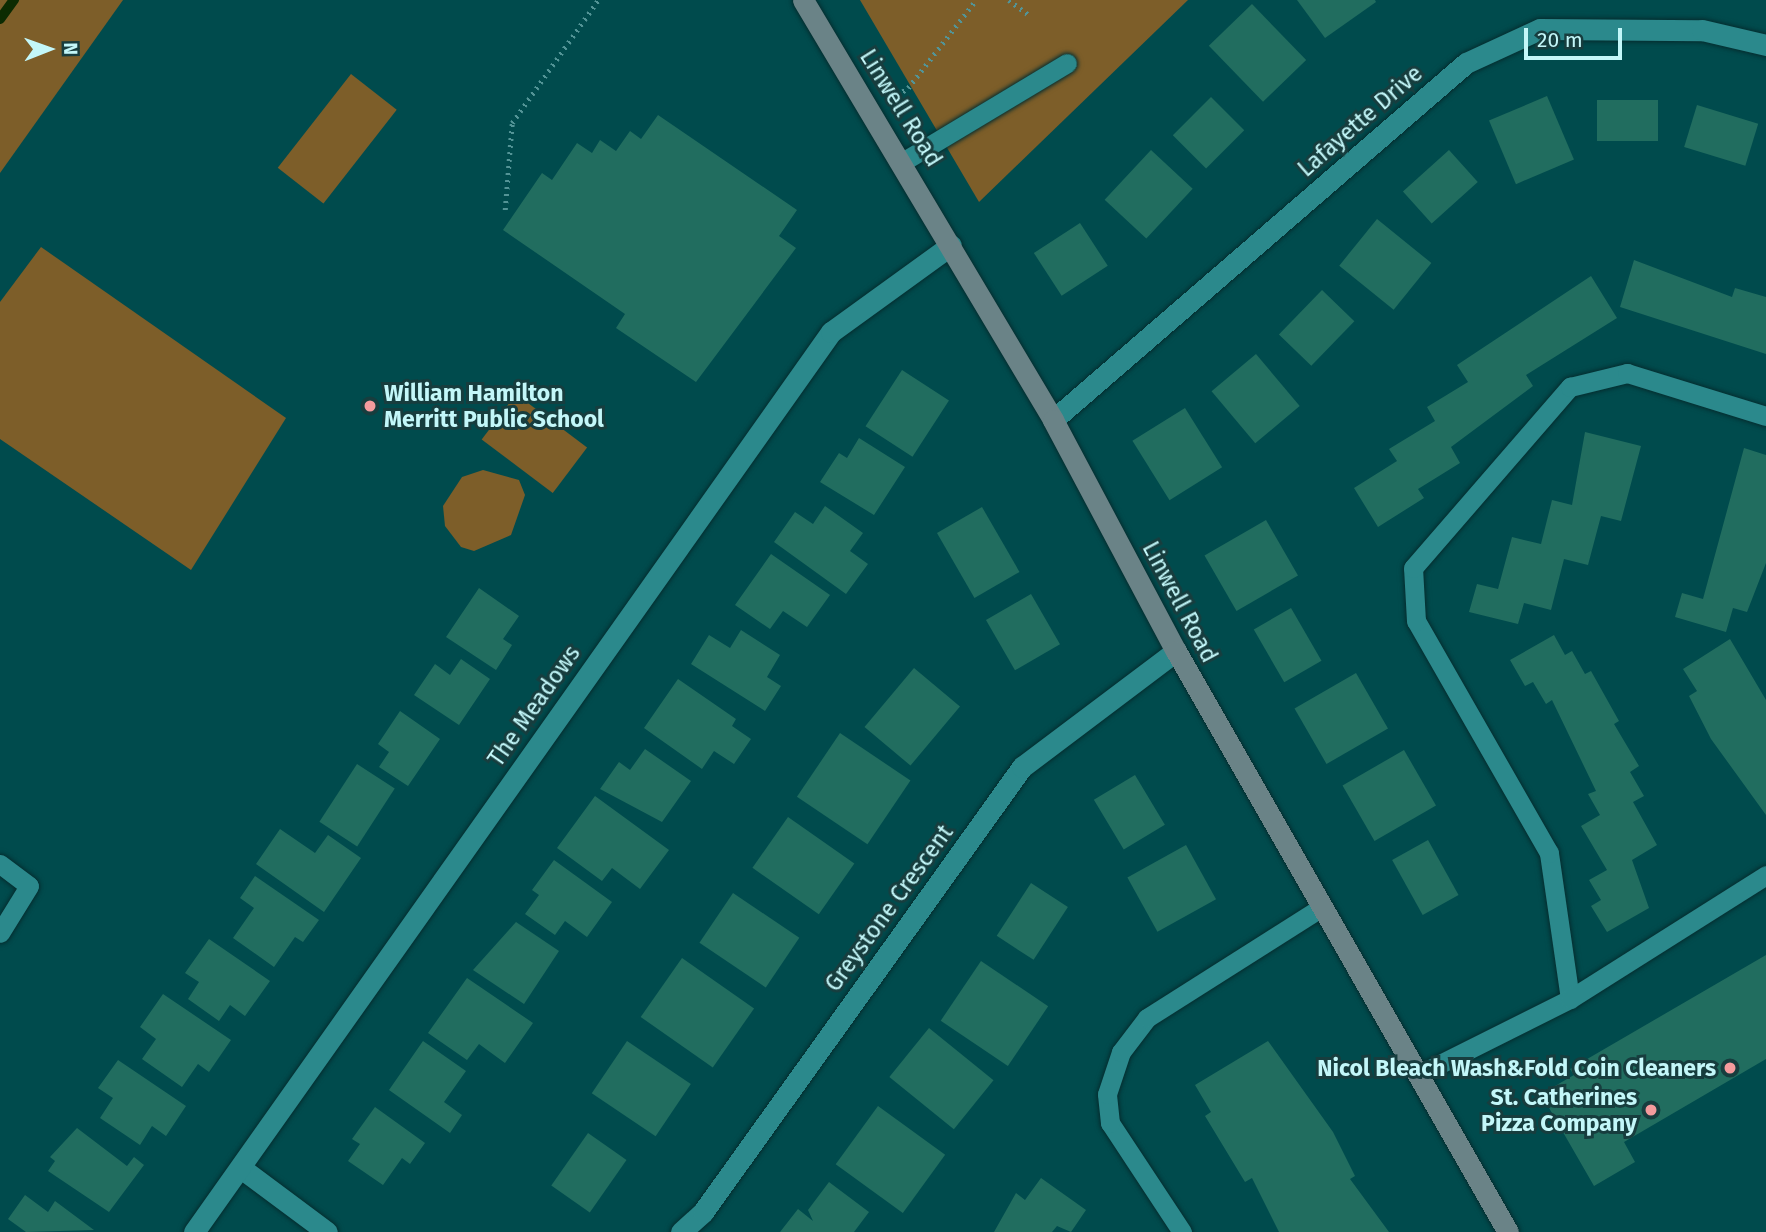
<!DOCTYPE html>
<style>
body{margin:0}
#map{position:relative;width:1766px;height:1232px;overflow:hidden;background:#004b4d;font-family:"Fira Sans",sans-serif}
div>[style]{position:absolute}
.green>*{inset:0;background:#7d5e29;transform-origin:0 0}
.stream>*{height:10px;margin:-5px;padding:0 5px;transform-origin:5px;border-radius:5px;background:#0c2b02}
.building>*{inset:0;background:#216d5f;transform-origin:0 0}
.path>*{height:4.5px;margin-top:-2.25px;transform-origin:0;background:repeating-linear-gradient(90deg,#539496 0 2px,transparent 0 7px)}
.roads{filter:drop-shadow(0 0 2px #052d2f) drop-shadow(0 0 2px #052d2f)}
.service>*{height:19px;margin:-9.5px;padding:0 9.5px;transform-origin:9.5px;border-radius:9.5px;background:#2b898c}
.minor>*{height:21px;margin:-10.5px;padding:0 10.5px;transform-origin:10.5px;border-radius:10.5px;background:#2b898c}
.secondary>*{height:21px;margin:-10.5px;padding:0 10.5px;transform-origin:10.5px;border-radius:10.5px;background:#6a8387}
.dots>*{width:19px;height:19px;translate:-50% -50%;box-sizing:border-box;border:4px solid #173d3e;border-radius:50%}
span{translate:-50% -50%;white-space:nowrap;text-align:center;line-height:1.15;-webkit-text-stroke:6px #173d3e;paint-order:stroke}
.street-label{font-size:23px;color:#c3f7f9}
.poi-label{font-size:23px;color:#c3f7f9;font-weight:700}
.left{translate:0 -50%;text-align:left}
.right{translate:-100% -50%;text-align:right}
.north{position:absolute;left:14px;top:14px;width:70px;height:70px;-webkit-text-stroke:5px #173d3e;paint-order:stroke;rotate:89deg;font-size:19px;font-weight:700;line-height:28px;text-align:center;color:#c3f7f9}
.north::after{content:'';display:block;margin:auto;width:24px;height:32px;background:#c3f7f9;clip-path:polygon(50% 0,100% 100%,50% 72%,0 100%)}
.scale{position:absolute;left:1524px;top:28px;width:98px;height:32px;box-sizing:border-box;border:4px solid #c3f7f9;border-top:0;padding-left:9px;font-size:21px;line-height:24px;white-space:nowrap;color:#c3f7f9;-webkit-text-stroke:5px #173d3e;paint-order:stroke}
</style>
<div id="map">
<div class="green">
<i style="clip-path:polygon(0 0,123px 0,0 173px)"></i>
<i style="clip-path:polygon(860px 0,1188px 0,979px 202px)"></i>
<i style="left:351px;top:74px;width:58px;height:119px;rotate:38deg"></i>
<i style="clip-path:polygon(41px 247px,286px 418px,191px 570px,0 439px,0 302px)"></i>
<i style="left:516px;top:394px;width:89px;height:57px;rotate:37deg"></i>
<i style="clip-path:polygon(483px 470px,519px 480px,525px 495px,511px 535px,474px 551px,461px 547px,445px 526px,443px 506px,462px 477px)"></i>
</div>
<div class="stream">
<i style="left:0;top:19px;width:24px;rotate:-54deg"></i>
</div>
<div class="building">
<i style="clip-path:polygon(1297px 0,1375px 0,1376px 2px,1325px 38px)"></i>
<i style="left:1252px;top:4px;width:78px;height:60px;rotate:46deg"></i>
<i style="left:1547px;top:96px;width:69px;height:63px;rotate:67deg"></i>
<i style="left:1211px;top:97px;width:47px;height:54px;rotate:45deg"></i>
<i style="left:1658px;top:100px;width:41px;height:61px;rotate:90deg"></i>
<i style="left:1697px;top:105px;width:64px;height:44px;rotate:17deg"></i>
<i style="clip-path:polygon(658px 115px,797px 210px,779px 236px,796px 248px,696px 382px,616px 328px,625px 314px,503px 230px,542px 173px,552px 180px,577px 143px,592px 153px,600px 140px,616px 151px,630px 131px,641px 139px)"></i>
<i style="left:1151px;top:150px;width:57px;height:68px;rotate:43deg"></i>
<i style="left:1449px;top:150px;width:43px;height:62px;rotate:48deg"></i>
<i style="left:1377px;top:219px;width:70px;height:60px;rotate:39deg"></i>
<i style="left:1080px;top:223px;width:51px;height:55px;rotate:57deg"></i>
<i style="clip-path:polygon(1634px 260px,1732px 297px,1735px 288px,1766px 297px,1766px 354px,1620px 307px)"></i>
<i style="clip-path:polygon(1591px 276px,1617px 318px,1526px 375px,1533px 386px,1451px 447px,1460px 463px,1418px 489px,1424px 498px,1378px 527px,1354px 488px,1397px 461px,1389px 449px,1435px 421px,1427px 407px,1468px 382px,1457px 365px)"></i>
<i style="left:1322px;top:290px;width:45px;height:62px;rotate:44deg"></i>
<i style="left:1256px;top:354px;width:68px;height:58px;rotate:50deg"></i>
<i style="left:902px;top:370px;width:56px;height:67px;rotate:33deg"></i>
<i style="left:1185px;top:408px;width:70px;height:62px;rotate:58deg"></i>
<i style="clip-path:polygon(1585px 432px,1641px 446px,1621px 521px,1601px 516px,1588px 565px,1564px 559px,1551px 610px,1524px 603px,1518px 624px,1469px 612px,1477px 584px,1498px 589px,1512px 537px,1541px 544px,1552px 500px,1572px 505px)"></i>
<i style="clip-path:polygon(859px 438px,905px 467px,874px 515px,820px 482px,839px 453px,847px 458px)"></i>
<i style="clip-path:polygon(1744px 448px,1766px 455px,1766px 563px,1747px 612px,1733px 608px,1726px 632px,1675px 617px,1682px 593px,1703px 599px)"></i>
<i style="clip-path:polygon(825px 506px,863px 533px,850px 551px,868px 564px,846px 594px,774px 542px,795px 512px,813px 524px)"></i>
<i style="left:982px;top:507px;width:75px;height:52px;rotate:60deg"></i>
<i style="left:1266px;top:520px;width:64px;height:71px;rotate:60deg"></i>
<i style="clip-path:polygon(771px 554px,830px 595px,807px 627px,783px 611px,770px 629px,735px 605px)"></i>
<i style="clip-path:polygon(479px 588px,519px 616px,503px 639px,512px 645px,496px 670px,446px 637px)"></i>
<i style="left:1031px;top:594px;width:58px;height:52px;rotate:60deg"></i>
<i style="left:1291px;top:608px;width:61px;height:43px;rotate:60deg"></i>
<i style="clip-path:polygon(741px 630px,780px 655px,767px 677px,781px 686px,765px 711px,691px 664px,709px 635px,730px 648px)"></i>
<i style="clip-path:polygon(1554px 635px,1565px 655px,1572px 651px,1585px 674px,1591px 671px,1619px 721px,1614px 724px,1639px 766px,1630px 772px,1644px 796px,1633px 802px,1657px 845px,1632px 860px,1649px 908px,1607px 932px,1591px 906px,1601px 900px,1589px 880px,1607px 870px,1581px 826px,1600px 815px,1588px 794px,1596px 791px,1552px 700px,1546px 704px,1533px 682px,1525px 686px,1510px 660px)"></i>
<i style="clip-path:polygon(1730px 639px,1766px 700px,1766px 815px,1711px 739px,1689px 696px,1697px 691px,1683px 669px)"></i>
<i style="clip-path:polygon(461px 659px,490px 679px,459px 725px,414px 695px,435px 664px,450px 675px)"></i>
<i style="left:914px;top:668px;width:60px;height:77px;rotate:40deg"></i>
<i style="left:1356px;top:673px;width:64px;height:71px;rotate:60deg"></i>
<i style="clip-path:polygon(678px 679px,736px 719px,732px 726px,751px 739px,734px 764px,714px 751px,702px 769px,644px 728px)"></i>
<i style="clip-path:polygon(400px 711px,440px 739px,408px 786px,379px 767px,389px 752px,378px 744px)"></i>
<i style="left:840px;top:733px;width:85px;height:77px;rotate:34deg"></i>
<i style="clip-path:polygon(645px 749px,691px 781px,662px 822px,600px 789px,619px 762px,630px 770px)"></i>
<i style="left:1404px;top:750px;width:64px;height:71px;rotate:60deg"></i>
<i style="left:357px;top:764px;width:45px;height:69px;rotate:33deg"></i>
<i style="left:1135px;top:775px;width:58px;height:48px;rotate:59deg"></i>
<i style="clip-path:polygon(595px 796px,669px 850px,640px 889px,612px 868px,602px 881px,557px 848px)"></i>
<i style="left:788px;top:817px;width:81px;height:62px;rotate:35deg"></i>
<i style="clip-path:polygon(280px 829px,315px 853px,328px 835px,361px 858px,324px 912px,256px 864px)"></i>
<i style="left:1428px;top:840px;width:63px;height:41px;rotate:61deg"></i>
<i style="left:1186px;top:845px;width:62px;height:67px;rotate:61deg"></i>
<i style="clip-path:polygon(554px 860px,612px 902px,587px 937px,565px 921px,555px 935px,525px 914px,539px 895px,532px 890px)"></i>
<i style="clip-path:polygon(255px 876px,319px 920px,303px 942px,295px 937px,274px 967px,233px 938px,254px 908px,240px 898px)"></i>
<i style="left:1031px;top:883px;width:44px;height:63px;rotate:33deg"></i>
<i style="left:733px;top:893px;width:80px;height:60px;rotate:34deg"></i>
<i style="clip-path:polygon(516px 922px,559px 951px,524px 1004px,473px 970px)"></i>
<i style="clip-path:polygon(209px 939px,270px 981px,245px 1016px,230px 1005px,219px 1021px,188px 999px,199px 982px,185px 973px)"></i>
<i style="clip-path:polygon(1766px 955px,1766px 1059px,1624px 1142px,1635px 1162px,1594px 1186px,1541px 1094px,1574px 1075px,1570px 1069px)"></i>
<i style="left:682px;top:958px;width:88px;height:72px;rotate:35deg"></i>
<i style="left:981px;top:961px;width:81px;height:72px;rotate:34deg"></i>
<i style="clip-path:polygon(467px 978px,533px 1023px,505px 1063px,479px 1044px,467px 1060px,428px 1033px)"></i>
<i style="clip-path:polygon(163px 994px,231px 1040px,209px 1072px,198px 1064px,182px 1087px,142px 1059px,156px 1039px,140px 1027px)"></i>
<i style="left:929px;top:1028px;width:83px;height:63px;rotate:39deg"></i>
<i style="clip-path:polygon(423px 1041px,466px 1071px,444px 1102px,462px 1115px,450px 1133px,389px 1090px)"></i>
<i style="left:627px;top:1041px;width:77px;height:63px;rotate:34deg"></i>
<i style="clip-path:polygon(1268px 1041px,1333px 1132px,1355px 1176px,1350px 1179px,1389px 1232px,1279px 1232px,1252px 1178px,1245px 1182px,1205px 1116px,1211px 1112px,1195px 1085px)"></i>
<i style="clip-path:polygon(118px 1060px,186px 1106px,166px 1136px,152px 1126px,140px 1145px,100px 1118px,113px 1098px,98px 1088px)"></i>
<i style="left:878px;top:1106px;width:83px;height:72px;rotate:36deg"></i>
<i style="clip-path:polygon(375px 1107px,425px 1143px,410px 1164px,402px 1158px,383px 1185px,348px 1161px,360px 1144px,352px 1139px)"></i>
<i style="clip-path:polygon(77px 1128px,127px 1166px,134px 1157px,144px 1165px,109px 1212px,48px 1171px,55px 1161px,50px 1157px)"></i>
<i style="left:588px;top:1133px;width:47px;height:64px;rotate:35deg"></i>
<i style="clip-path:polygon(1041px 1178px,1086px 1210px,1071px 1232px,1057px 1226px,1052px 1232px,994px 1232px,1016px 1193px,1025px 1200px)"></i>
<i style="clip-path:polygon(829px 1182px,869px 1212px,854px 1232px,780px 1232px,798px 1209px,813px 1221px,808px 1210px)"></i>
<i style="clip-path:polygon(25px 1195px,48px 1212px,55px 1201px,94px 1230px,26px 1232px,8px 1219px)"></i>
</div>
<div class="path">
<i style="left:1009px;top:0;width:26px;rotate:37deg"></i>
<i style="left:891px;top:99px;width:20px;rotate:-33deg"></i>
<i style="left:908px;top:88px;width:111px;rotate:-52.3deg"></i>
<i style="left:505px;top:210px;width:87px;rotate:-85.4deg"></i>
<i style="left:512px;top:123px;width:150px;rotate:-55deg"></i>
</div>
<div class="roads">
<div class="service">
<i style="left:904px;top:161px;width:190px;rotate:-31deg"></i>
<i style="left:0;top:864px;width:36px;rotate:37deg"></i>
<i style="left:29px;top:886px;width:55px;rotate:121.7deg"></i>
<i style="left:1570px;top:999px;width:148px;rotate:-98.2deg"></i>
<i style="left:1549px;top:853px;width:267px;rotate:-119.8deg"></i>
<i style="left:1416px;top:621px;width:53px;rotate:-93.2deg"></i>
<i style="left:1413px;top:568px;width:240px;rotate:-49.1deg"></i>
<i style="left:1570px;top:387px;width:59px;rotate:-13.8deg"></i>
<i style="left:1627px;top:373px;width:145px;rotate:17.2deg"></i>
<i style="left:1418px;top:1075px;width:170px;rotate:-26.6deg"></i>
<i style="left:1570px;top:999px;width:232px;rotate:-32.3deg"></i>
<i style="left:1182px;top:1232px;width:131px;rotate:-123.4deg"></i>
<i style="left:1110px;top:1123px;width:29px;rotate:-96deg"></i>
<i style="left:1107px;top:1094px;width:44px;rotate:-71.6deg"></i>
<i style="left:1121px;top:1052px;width:43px;rotate:-52.6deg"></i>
<i style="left:1147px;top:1018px;width:207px;rotate:-32.4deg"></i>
</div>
<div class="minor">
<i style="left:1053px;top:420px;width:546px;rotate:-40.84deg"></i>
<i style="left:1466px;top:63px;width:81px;rotate:-24.7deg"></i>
<i style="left:1540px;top:29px;width:162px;rotate:0.4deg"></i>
<i style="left:1702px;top:30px;width:66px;rotate:13.2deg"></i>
<i style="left:241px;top:1168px;width:107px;rotate:36.7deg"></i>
<i style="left:194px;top:1232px;width:1103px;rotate:-54.71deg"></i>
<i style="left:831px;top:332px;width:148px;rotate:-35.9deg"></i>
<i style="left:681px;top:1232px;width:30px;rotate:-42deg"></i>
<i style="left:703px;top:1212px;width:548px;rotate:-54.37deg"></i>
<i style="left:1022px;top:767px;width:193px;rotate:-37deg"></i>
</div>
<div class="secondary">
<i style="left:803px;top:0;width:489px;rotate:59.2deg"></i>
<i style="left:1053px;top:420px;width:262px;rotate:62deg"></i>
<i style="left:1176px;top:651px;width:669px;rotate:60.26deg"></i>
</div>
</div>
<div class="dots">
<i style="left:370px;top:406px;background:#f59b9d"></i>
<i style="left:1730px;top:1068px;background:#f59b9d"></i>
<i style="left:1651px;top:1110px;background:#f59b9d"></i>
</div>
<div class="street-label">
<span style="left:901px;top:108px;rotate:58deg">Linwell Road</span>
<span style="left:1360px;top:121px;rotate:-41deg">Lafayette Drive</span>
<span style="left:1180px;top:602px;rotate:62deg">Linwell Road</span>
<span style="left:534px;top:706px;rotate:-55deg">The Meadows</span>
<span style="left:889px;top:908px;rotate:-54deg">Greystone Crescent</span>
</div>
<div class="poi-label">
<span class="left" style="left:384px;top:406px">William Hamilton<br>Merritt Public School</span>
<span class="right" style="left:1716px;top:1068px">Nicol Bleach Wash&amp;Fold Coin Cleaners</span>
<span class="right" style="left:1637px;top:1110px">St. Catherines<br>Pizza Company</span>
</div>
<div class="north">N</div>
<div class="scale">20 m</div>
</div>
